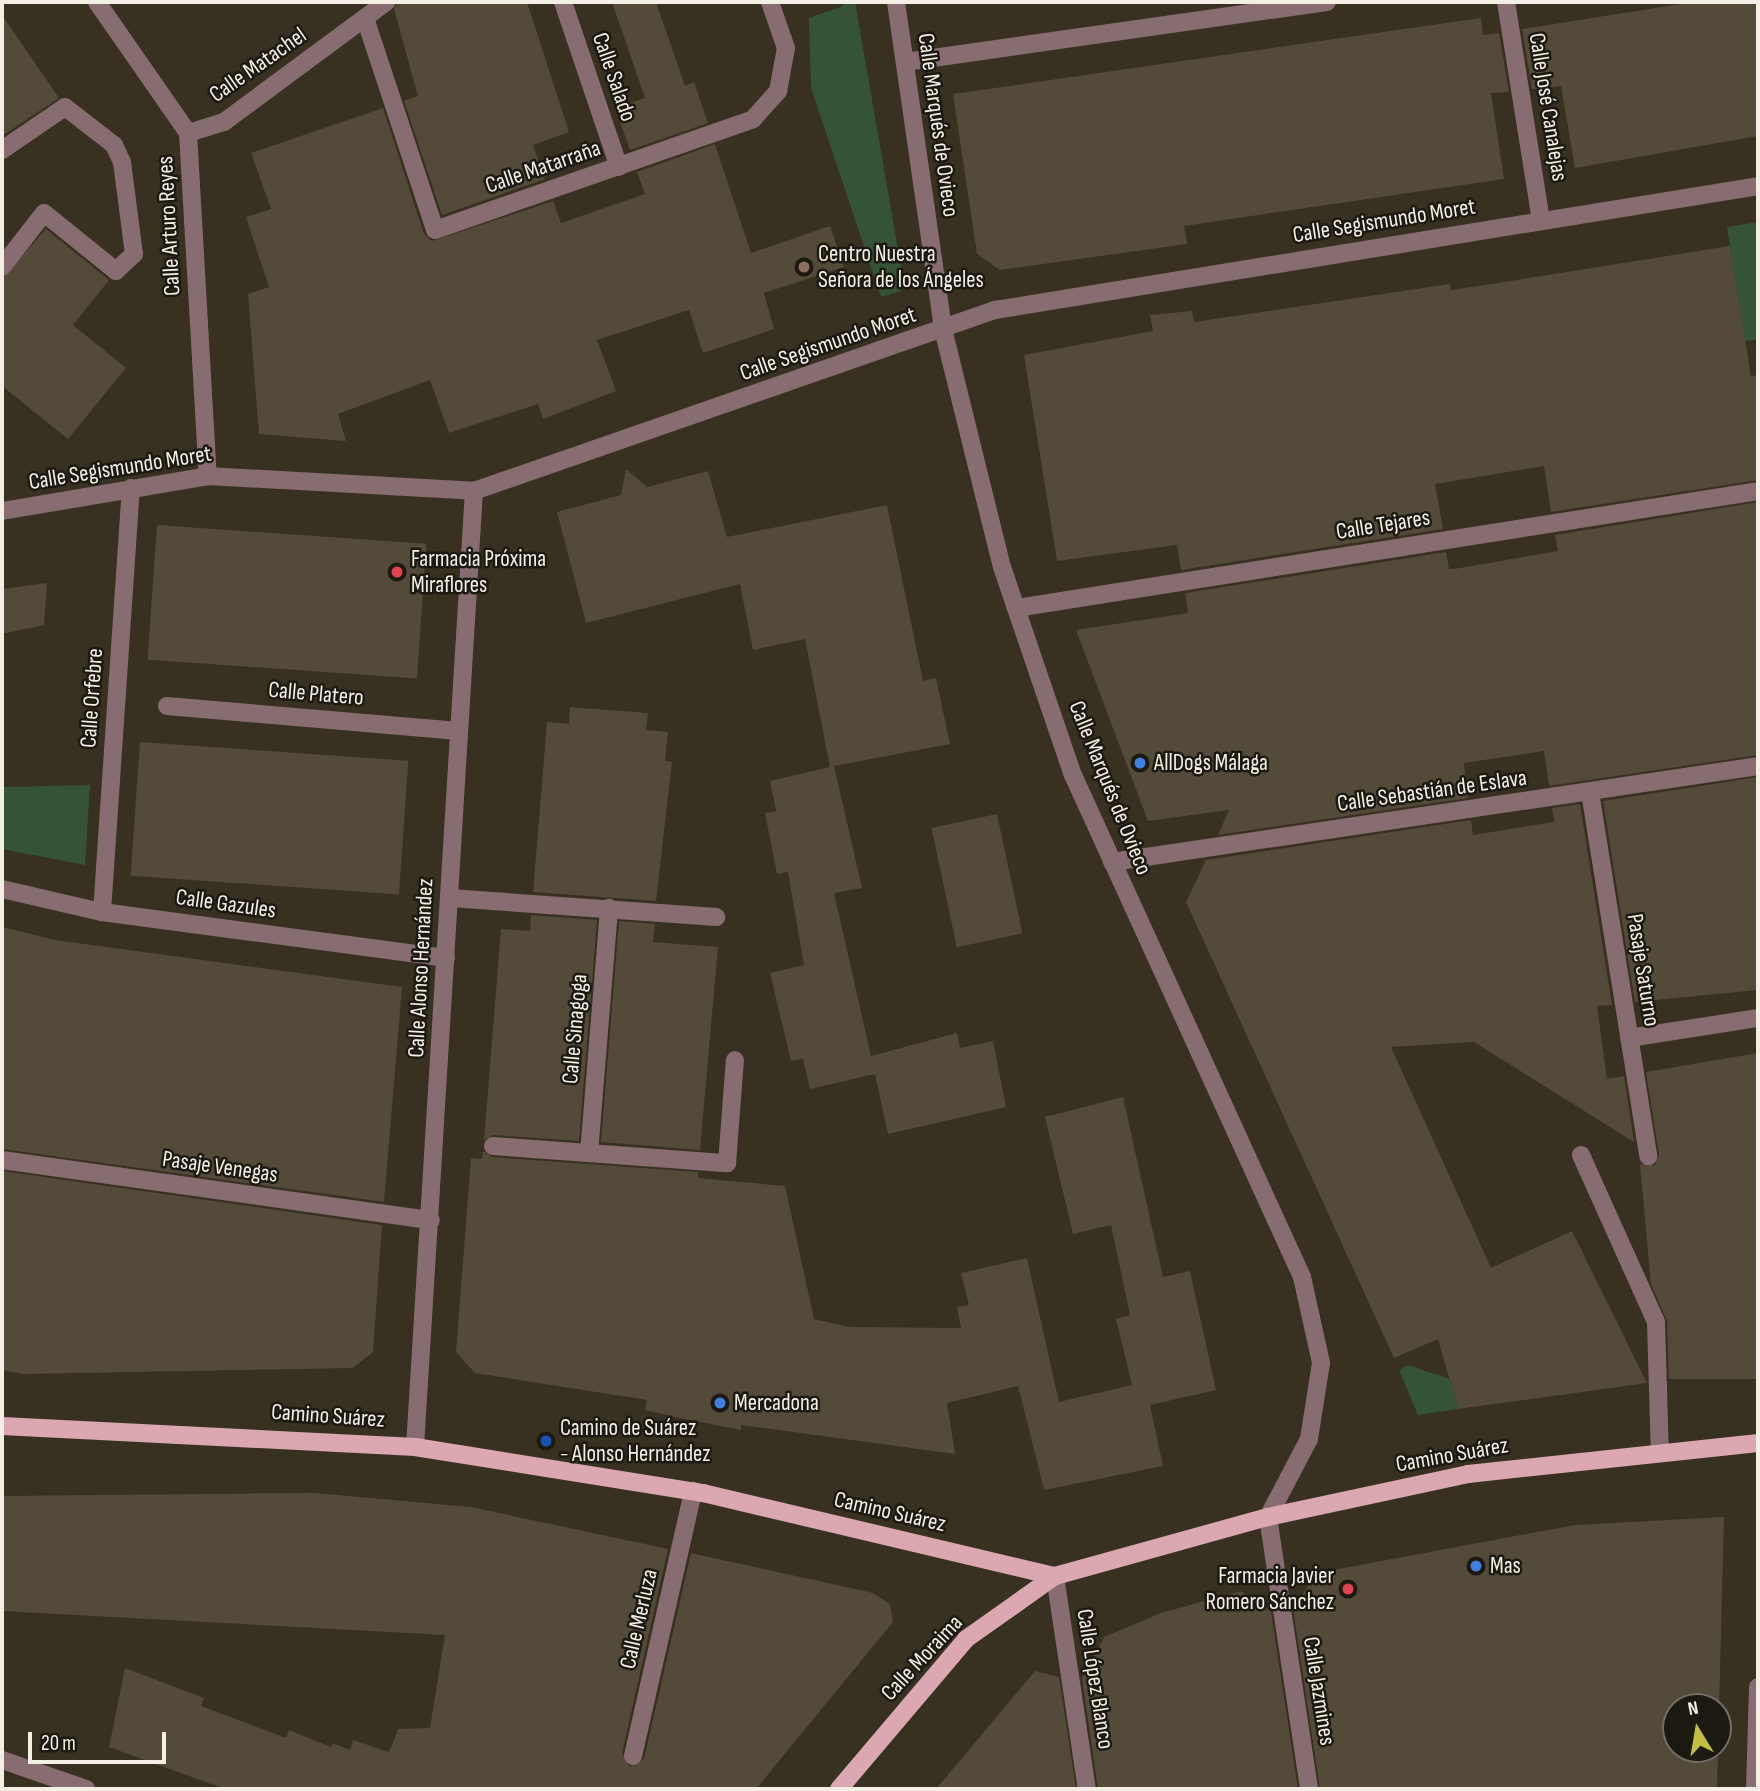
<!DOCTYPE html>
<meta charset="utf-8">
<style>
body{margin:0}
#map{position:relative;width:1760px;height:1791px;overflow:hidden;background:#383020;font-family:"Sofia Sans Condensed",sans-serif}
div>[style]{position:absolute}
.green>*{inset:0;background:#345337}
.building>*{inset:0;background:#534a39;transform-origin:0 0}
.minor>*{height:18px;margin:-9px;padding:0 9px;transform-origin:9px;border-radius:9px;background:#876d71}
.major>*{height:18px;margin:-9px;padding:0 9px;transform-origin:9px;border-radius:9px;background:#dba8b1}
.dots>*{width:19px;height:19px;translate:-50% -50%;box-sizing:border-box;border:4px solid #1c1911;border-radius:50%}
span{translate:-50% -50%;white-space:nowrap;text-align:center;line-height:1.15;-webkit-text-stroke:5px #1c1911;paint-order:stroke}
.street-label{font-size:23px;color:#f4efe5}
.poi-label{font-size:23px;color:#f4efe5}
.left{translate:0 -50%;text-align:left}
.right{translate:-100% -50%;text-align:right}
.frame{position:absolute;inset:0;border:4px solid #f4efe5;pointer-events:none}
.north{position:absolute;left:1662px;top:1693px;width:70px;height:70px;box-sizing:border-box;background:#1c1911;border:2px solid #726f66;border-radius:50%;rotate:349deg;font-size:19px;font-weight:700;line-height:28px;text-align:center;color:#f4efe5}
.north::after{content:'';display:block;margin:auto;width:24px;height:32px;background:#c1be40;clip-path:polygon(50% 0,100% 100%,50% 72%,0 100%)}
.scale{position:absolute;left:28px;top:1732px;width:138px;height:32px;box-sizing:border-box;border:4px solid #f4efe5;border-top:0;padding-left:9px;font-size:21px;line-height:24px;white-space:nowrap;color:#f4efe5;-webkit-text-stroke:5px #1c1911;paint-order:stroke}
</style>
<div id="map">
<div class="green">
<i style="clip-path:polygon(842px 2px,855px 2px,902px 272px,901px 291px,881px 297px,811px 88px,809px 18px,843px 6px)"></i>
<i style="clip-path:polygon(1758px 222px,1758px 339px,1745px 341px,1727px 227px)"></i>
<i style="clip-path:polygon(90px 785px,85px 865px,2px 849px,2px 787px)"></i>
<i style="clip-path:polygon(1408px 1365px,1450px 1379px,1458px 1409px,1418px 1415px,1399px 1370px)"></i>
</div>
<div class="building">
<i style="clip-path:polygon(397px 2px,527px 2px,569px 132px,533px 145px,545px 179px,442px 215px,404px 101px,418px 96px,394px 9px)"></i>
<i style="clip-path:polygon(612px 2px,656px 2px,685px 86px,694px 82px,708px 123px,630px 150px,615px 108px,645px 98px)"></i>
<i style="clip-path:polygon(1693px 2px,1758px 2px,1758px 136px,1575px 168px,1561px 86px,1532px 89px,1522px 29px)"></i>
<i style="clip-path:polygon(2px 15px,59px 98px,2px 136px)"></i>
<i style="clip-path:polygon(1481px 18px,1483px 35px,1499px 33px,1509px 92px,1491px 93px,1504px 179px,1184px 226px,1187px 244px,1000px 270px,977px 254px,953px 94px)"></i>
<i style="clip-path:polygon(383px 108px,424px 234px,432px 241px,553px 201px,561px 223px,645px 194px,637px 172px,715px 144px,751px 253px,830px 226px,844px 267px,764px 293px,774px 329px,703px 353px,689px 310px,597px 340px,616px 391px,543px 419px,538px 404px,449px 433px,430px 380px,338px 414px,346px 441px,259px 434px,248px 294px,269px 287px,246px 217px,271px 209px,251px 153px)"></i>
<i style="clip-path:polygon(46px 229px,109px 280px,73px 325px,126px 368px,68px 439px,2px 386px,2px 278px)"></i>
<i style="clip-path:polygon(1730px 246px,1751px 376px,1758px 375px,1758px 480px,1551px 512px,1544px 466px,1435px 484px,1443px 529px,1181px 570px,1177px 545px,1057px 561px,1024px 355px,1153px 331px,1150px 315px,1192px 311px,1194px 322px,1450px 284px,1451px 290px,1498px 283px)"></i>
<i style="clip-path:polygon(626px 469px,647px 487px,708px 471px,727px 537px,887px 505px,923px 681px,936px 678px,950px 744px,834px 766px,862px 888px,834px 893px,871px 1056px,957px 1033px,960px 1048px,993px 1041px,1006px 1107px,888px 1134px,875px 1074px,810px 1089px,803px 1059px,791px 1061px,770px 973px,804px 965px,788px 872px,777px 874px,765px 813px,776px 811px,770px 781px,830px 767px,805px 639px,753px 650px,740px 584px,586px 623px,557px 512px,621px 495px)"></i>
<i style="clip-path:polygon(1758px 502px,1758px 755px,1549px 786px,1544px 751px,1464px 763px,1468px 798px,1218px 835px,1229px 810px,1148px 821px,1076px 630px,1188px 613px,1185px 593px,1446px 552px,1449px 569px,1454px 569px,1558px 551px,1555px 535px)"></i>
<i style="left:157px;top:525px;width:270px;height:135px;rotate:4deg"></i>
<i style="clip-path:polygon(47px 583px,44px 625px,2px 634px,2px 589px)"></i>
<i style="clip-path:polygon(570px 707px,648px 713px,646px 730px,668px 732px,665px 761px,672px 762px,656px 901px,533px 892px,547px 722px,569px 724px)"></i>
<i style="left:140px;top:742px;width:269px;height:134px;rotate:4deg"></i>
<i style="clip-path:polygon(1758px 777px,1758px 990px,1635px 1002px,1603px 801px)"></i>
<i style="clip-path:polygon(1580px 804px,1612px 1005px,1597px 1006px,1607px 1079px,1624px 1076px,1634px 1142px,1474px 1042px,1391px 1047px,1491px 1268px,1572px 1231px,1647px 1383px,1458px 1409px,1438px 1339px,1394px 1358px,1186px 902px,1206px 860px,1471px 820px,1473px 835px,1554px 822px,1552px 808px)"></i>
<i style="left:997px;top:814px;width:122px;height:67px;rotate:78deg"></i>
<i style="clip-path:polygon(531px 915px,597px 920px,579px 1141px,494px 1135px,484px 1140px,501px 929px,530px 931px)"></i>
<i style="clip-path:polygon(619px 921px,655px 924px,653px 942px,718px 947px,700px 1150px,601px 1142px)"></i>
<i style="clip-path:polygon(2px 927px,55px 940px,402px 987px,384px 1202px,2px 1149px)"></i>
<i style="clip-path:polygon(1758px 1053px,1758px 1379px,1669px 1379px,1667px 1321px,1651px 1284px,1640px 1164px,1655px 1165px,1659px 1155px,1646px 1072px)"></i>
<i style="clip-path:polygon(1123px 1097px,1163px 1277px,1190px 1271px,1216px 1390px,1150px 1405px,1163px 1466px,1044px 1490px,1018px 1386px,947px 1403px,955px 1454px,741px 1425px,741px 1430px,675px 1417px,645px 1410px,647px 1400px,475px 1373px,456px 1352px,471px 1158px,482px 1159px,483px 1151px,492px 1157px,698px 1172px,698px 1178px,785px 1186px,814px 1319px,848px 1327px,961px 1328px,957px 1307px,969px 1305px,961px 1273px,1027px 1258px,1059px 1402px,1132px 1385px,1116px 1319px,1130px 1315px,1111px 1225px,1073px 1234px,1045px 1117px)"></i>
<i style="clip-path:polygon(2px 1171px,382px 1225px,373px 1352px,353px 1368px,23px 1374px,2px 1370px)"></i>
<i style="clip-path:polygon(315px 1493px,471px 1507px,668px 1549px,622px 1753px,630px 1767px,644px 1759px,691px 1553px,873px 1593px,890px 1604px,893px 1622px,756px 1789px,225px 1789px,109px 1747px,125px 1668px,204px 1698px,201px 1706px,286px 1738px,289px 1730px,331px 1747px,332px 1743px,350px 1750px,353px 1740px,389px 1752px,398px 1729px,430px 1728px,445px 1635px,2px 1611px,2px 1496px)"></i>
<i style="clip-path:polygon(evenodd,1724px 1517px,1717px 1789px,1320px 1789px,1293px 1608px,1317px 1573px,1575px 1525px,1724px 1517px,1676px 1707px,1718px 1707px,1718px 1749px,1676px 1749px,1676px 1707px)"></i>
<i style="clip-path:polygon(1241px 1591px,1271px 1612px,1298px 1789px,1098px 1789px,1082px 1678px,1104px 1637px,1161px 1613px)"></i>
<i style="clip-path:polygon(1035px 1671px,1059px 1677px,1076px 1789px,936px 1789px)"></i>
</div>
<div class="minor">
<i style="left:97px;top:2px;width:160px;rotate:55.2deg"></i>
<i style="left:188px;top:133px;width:344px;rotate:86.7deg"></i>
<i style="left:563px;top:2px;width:174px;rotate:71.3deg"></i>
<i style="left:896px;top:2px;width:330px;rotate:81.8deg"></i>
<i style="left:943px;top:329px;width:245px;rotate:76.1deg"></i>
<i style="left:1002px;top:567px;width:220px;rotate:71.2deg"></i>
<i style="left:1073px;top:775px;width:552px;rotate:65.48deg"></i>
<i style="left:1302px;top:1277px;width:88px;rotate:77.5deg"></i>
<i style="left:1321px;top:1363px;width:77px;rotate:99deg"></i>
<i style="left:1309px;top:1439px;width:88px;rotate:117.7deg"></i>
<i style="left:1268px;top:1517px;width:275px;rotate:81.4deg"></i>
<i style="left:1506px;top:2px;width:221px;rotate:80.9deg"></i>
<i style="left:365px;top:18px;width:223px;rotate:71.7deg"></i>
<i style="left:435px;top:230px;width:337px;rotate:-19.2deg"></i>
<i style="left:753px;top:119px;width:38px;rotate:-48deg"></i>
<i style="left:778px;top:91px;width:44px;rotate:-79.5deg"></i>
<i style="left:786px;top:48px;width:49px;rotate:-109.2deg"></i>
<i style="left:905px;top:62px;width:426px;rotate:-8.1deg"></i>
<i style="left:188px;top:133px;width:38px;rotate:-17deg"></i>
<i style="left:224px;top:122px;width:202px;rotate:-36.5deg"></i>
<i style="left:2px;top:150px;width:76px;rotate:-34.3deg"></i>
<i style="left:65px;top:107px;width:62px;rotate:37.8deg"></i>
<i style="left:114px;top:145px;width:19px;rotate:65deg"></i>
<i style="left:122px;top:162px;width:93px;rotate:82.6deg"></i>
<i style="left:134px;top:254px;width:25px;rotate:137deg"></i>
<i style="left:116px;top:271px;width:92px;rotate:-141.1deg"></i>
<i style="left:44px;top:213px;width:68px;rotate:127.9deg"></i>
<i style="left:2px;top:511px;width:209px;rotate:-9.6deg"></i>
<i style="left:208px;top:476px;width:266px;rotate:3.2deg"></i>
<i style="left:474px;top:491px;width:552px;rotate:-19.16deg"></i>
<i style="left:995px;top:310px;width:773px;rotate:-9.23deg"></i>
<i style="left:1016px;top:608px;width:751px;rotate:-8.96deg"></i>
<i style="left:167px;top:706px;width:293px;rotate:4.9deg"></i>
<i style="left:1590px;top:792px;width:369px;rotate:80.9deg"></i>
<i style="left:1112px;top:862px;width:653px;rotate:-8.45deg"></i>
<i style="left:2px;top:889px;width:103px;rotate:13deg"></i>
<i style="left:102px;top:912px;width:347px;rotate:7.6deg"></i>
<i style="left:450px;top:898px;width:267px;rotate:4.1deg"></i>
<i style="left:102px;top:912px;width:425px;rotate:-86.1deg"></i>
<i style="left:1629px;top:1038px;width:131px;rotate:-8.8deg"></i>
<i style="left:493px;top:1146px;width:235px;rotate:4.2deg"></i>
<i style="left:727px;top:1163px;width:103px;rotate:-85.6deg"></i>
<i style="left:589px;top:1153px;width:246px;rotate:-85.3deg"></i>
<i style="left:1581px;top:1155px;width:183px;rotate:65.8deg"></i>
<i style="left:1656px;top:1322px;width:131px;rotate:88.3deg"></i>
<i style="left:2px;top:1160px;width:433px;rotate:8deg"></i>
<i style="left:415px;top:1447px;width:958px;rotate:-86.47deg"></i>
<i style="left:1055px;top:1576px;width:215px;rotate:81.5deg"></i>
<i style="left:633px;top:1756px;width:272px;rotate:-77.2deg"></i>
<i style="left:2px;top:1760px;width:89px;rotate:19deg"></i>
<i style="left:1755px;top:1789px;width:102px;rotate:-88.3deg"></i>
</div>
<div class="major">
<i style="left:2px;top:1426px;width:414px;rotate:2.9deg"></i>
<i style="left:415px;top:1447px;width:292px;rotate:9.1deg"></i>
<i style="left:703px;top:1493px;width:362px;rotate:13.3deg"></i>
<i style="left:1055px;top:1576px;width:221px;rotate:-15.5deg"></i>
<i style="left:1268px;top:1517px;width:205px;rotate:-12.1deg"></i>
<i style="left:1468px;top:1474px;width:292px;rotate:-6.1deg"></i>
<i style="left:839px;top:1789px;width:197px;rotate:-49.7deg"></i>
<i style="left:966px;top:1639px;width:109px;rotate:-35.3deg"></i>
</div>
<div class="dots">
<i style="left:804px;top:267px;background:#8d6e63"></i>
<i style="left:397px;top:572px;background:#e0444e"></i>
<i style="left:1140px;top:763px;background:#3f7fe0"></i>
<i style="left:720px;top:1403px;background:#3f7fe0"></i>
<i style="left:546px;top:1441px;background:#1a4fb4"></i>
<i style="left:1476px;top:1566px;background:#3f7fe0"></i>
<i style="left:1348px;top:1589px;background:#e0444e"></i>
</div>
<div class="street-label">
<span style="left:258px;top:65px;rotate:-35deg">Calle Matachel</span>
<span style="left:614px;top:77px;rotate:71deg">Calle Salado</span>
<span style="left:1548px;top:107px;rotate:81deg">Calle José Canalejas</span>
<span style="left:938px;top:125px;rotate:82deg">Calle Marqués de Ovieco</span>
<span style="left:543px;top:167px;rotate:-19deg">Calle Matarraña</span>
<span style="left:1384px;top:221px;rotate:-9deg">Calle Segismundo Moret</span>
<span style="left:169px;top:226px;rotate:-93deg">Calle Arturo Reyes</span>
<span style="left:828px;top:344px;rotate:-19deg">Calle Segismundo Moret</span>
<span style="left:120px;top:468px;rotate:-9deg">Calle Segismundo Moret</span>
<span style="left:1383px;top:525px;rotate:-9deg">Calle Tejares</span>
<span style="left:316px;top:694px;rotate:5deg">Calle Platero</span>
<span style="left:92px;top:698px;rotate:-86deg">Calle Orfebre</span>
<span style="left:1110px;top:788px;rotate:68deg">Calle Marqués de Ovieco</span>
<span style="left:1432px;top:791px;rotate:-8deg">Calle Sebastián de Eslava</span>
<span style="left:226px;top:904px;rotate:8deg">Calle Gazules</span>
<span style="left:421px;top:968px;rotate:-87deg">Calle Alonso Hernández</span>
<span style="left:1643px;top:970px;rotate:81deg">Pasaje Saturno</span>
<span style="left:575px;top:1029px;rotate:-85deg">Calle Sinagoga</span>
<span style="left:220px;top:1167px;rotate:8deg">Pasaje Venegas</span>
<span style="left:328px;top:1416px;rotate:4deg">Camino Suárez</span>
<span style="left:1452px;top:1455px;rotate:-10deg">Camino Suárez</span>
<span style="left:890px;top:1512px;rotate:13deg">Camino Suárez</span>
<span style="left:639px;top:1619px;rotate:-77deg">Calle Merluza</span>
<span style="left:922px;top:1658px;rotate:-47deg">Calle Moraima</span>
<span style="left:1095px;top:1679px;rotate:81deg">Calle López Blanco</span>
<span style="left:1319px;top:1691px;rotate:81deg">Calle Jazmines</span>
</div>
<div class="poi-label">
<span class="left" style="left:818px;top:267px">Centro Nuestra<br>Señora de los Ángeles</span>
<span class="left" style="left:411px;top:572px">Farmacia Próxima<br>Miraflores</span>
<span class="left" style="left:1154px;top:763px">AllDogs Málaga</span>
<span class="left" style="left:734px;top:1403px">Mercadona</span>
<span class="left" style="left:560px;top:1441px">Camino de Suárez<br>- Alonso Hernández</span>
<span class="left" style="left:1490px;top:1566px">Mas</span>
<span class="right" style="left:1334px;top:1589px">Farmacia Javier<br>Romero Sánchez</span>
</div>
<div class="frame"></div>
<div class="north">N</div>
<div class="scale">20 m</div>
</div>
